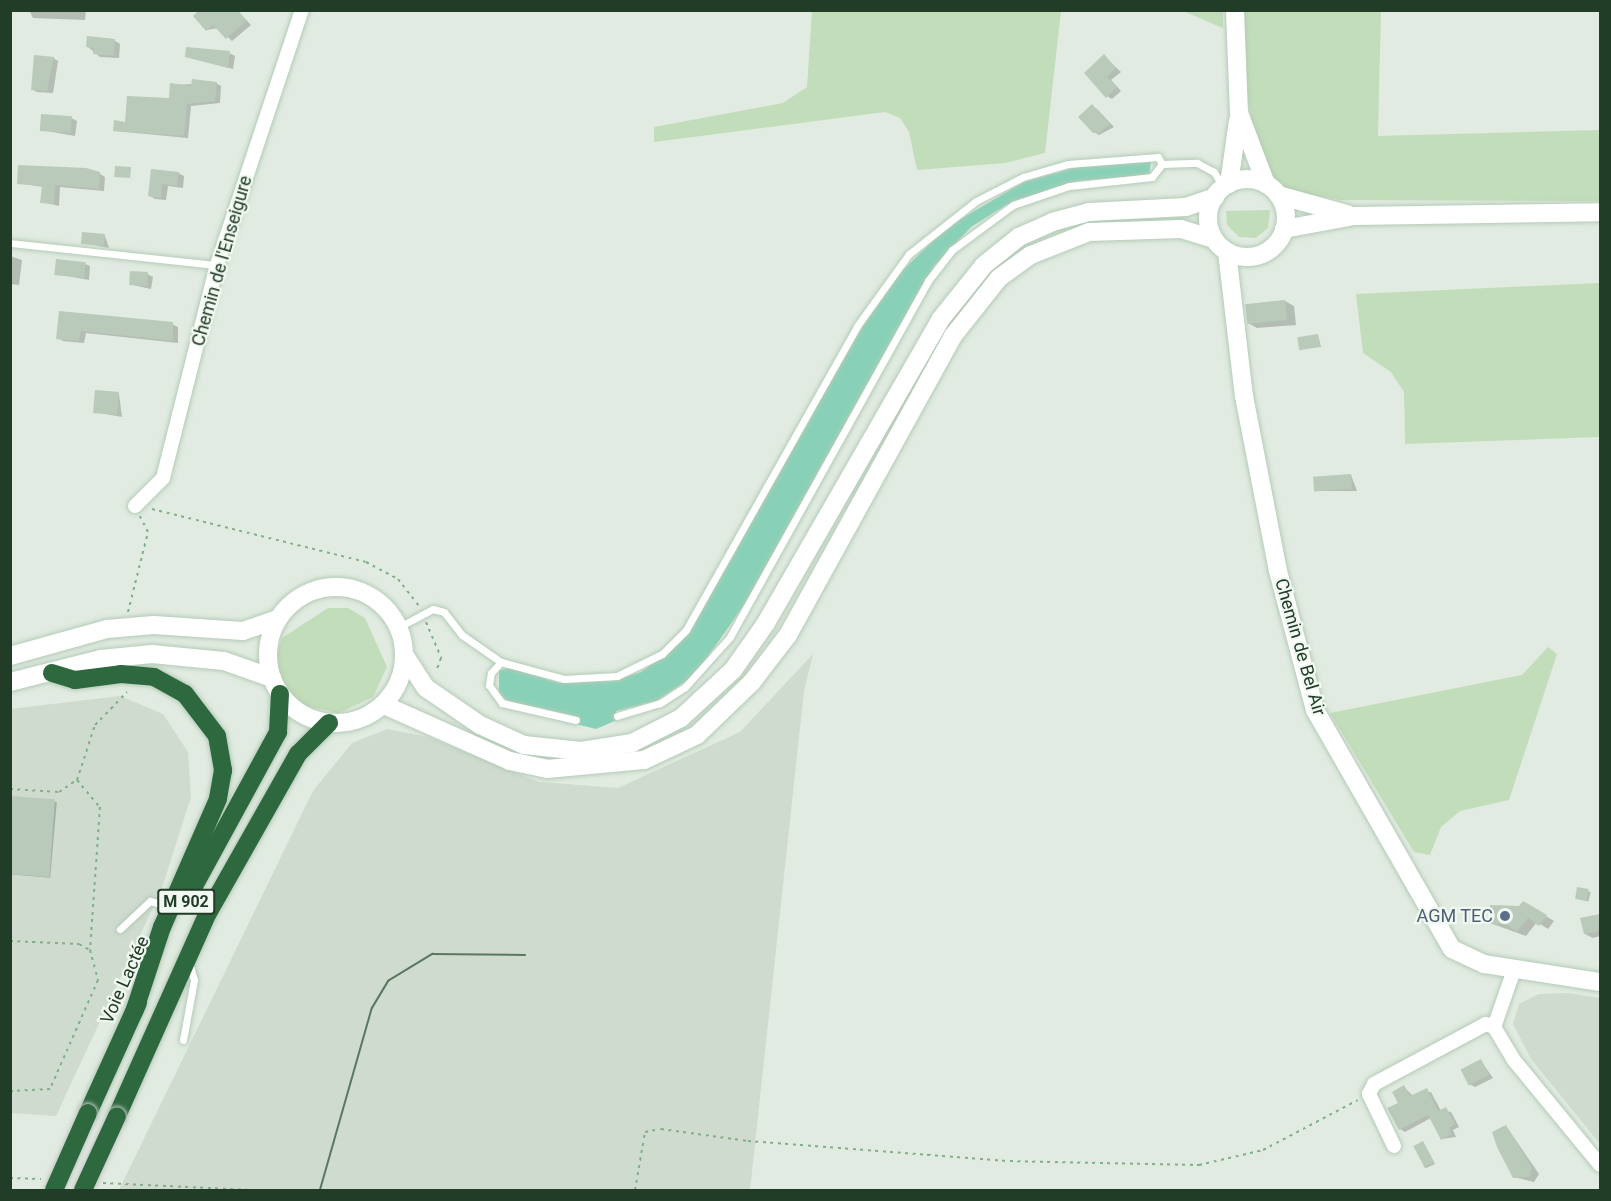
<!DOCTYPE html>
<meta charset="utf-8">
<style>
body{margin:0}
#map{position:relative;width:1611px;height:1201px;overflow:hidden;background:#e1ebe1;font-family:Roboto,sans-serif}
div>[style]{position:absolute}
.built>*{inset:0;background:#cfdbcf}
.green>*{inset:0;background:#c2ddb9}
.water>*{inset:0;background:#88d1b8}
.shadow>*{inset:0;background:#0003;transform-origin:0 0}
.building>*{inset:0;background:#b9c9ba;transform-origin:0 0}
.path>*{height:2px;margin-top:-1px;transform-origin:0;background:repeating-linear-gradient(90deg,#81af8a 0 3px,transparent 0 7.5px)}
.roads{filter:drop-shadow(0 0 2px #b4cbb7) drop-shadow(0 0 2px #b4cbb7)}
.lane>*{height:7px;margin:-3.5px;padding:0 3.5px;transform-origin:3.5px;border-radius:3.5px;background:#fff}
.street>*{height:14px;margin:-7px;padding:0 7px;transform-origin:7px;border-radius:7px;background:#fff}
.secondary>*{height:18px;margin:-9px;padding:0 9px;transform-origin:9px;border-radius:9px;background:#fff}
.secondary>.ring{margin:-9px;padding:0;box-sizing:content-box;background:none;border:18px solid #fff;border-radius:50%}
.highway>*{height:18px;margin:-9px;padding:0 9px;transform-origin:9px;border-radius:9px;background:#2d683e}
.tram>*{height:1.5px;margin:-0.75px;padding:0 0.75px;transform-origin:0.75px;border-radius:0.75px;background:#5b7762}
.bridges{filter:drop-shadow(0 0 2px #c1c8c3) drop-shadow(0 0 2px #c1c8c3)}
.highway-bridge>*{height:18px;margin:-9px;padding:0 9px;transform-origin:9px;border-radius:9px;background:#2d683e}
.dots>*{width:16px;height:16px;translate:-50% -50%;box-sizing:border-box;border:3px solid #f1f8f1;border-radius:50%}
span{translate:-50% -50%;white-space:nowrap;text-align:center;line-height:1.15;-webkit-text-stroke:4.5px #f1f8f1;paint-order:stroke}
.shield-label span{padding:2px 4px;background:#f1f8f1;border:2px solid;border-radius:4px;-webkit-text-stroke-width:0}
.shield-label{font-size:16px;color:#213c27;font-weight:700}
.street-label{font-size:18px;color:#213c27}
.service-label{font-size:18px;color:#4e5e75}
.right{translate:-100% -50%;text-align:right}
.frame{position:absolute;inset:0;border:12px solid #213c27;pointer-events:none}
</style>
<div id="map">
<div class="built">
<i style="clip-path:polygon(813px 654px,804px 691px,750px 1190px,119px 1190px,313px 791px,352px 743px,387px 729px,428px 737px,539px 782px,618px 788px,740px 732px)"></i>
<i style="clip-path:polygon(120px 696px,163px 714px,188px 752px,191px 797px,162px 888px,56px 1116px,11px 1113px,10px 709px)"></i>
<i style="clip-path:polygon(1568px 993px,1600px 998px,1600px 1144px,1531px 1059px,1513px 1024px,1519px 1004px,1539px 994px)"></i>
</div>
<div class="green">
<i style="clip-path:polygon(812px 11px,1061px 11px,1045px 153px,1005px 163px,917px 170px,909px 132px,900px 118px,885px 112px,654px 142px,654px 127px,783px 103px,807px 87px)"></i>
<i style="clip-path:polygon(1183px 11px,1223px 11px,1223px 28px)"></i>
<i style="clip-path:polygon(1240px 11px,1381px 11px,1378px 136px,1600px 130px,1600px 201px,1341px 200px,1288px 190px,1272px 175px,1254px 128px,1242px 75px)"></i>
<i style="clip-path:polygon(1270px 210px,1268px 228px,1256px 238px,1239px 237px,1227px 225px,1226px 211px)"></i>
<i style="clip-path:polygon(1600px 283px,1600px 437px,1405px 444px,1404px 392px,1391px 372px,1363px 353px,1356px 294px)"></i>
<i style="clip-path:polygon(328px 608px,348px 608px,365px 618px,387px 667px,373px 697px,339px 713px,305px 706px,291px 694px,280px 674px,277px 655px,282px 638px)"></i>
<i style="clip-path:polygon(1548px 647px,1557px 654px,1509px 800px,1460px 811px,1441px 827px,1430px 855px,1414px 852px,1330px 713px,1522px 675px)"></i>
</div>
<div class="water">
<i style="clip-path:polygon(1151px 162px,1149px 175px,1076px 181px,1006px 205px,971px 227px,934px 266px,746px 602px,695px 675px,656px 701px,616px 711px,617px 720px,596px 729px,576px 724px,575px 718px,511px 703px,499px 694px,499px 670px,511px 668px,559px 683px,612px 681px,641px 672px,681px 642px,861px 329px,900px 273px,947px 227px,1024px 182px,1081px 166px)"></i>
</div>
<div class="shadow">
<i style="clip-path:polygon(29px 10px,86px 10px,85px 20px,33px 18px)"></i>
<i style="clip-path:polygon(237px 10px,251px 25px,232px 41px,218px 28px,207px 30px,195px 16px)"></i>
<i style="clip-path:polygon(115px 41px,120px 44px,119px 58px,100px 57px,87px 46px)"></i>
<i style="clip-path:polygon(229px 53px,235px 56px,233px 69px,187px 56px)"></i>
<i style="clip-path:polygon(1104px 56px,1121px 72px,1111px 80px,1121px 91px,1112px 99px,1107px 96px)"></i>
<i style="clip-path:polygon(53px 58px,58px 61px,53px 93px,37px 92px,32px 89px)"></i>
<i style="clip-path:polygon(216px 83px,221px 86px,220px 103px,191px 106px,188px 138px,114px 131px,170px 100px,172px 85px)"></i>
<i style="clip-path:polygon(1092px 106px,1097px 109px,1114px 127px,1099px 135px,1094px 132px)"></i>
<i style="clip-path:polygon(71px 118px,77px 121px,75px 136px,41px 130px)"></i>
<i style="clip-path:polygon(153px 171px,178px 173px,184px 176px,183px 188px,168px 186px,166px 200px,155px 199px,150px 196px)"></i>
<i style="clip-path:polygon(100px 174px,105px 177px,104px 191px,60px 187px,59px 206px,42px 202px,43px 187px,18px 183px)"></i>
<i style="clip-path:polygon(105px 236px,109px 248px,83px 243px)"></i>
<i style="clip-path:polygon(10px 256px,22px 260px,19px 285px,10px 284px)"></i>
<i style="clip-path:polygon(85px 264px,90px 266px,89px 280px,56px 274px)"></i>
<i style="clip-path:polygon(147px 274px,153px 277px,151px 289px,129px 284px)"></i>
<i style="clip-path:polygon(1285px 301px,1294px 306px,1296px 325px,1257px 328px,1248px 323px)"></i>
<i style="clip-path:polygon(60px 312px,172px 324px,178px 327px,178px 343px,86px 333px,84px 343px,63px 341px,58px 338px)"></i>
<i style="clip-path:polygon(1318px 335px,1321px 347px,1301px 349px)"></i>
<i style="clip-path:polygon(119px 394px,122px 417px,95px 412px)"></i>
<i style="clip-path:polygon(1351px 475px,1357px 491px,1315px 491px)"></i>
<i style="left:10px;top:798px;width:47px;height:76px;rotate:5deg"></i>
<i style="left:1579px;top:889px;width:12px;height:10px;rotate:14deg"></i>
<i style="clip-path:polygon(1524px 903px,1554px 921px,1548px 929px,1537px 922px,1526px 936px,1490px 923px)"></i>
<i style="clip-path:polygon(1600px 915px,1600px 936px,1593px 938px,1585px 934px,1582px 920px)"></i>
<i style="clip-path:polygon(1481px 1061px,1493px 1078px,1475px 1087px,1469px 1084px)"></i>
<i style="clip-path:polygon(1404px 1087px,1413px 1096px,1431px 1092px,1441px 1111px,1451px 1112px,1459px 1127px,1453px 1130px,1456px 1137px,1442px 1139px,1431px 1118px,1405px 1132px,1400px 1129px)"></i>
<i style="clip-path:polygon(1506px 1126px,1539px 1174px,1534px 1182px,1514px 1177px)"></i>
<i style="clip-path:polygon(1423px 1143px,1435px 1164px,1426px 1168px,1424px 1167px)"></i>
</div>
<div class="building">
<i style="clip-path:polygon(199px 10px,238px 10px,246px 21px,226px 39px,213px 25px,206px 31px,193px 16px)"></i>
<i style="clip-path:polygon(87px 36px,115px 39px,114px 56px,93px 54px,94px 48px,86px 47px)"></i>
<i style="clip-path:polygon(186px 47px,230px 51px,228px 68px,185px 57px)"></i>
<i style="clip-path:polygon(1104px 54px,1116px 68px,1107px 77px,1117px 87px,1106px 98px,1084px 73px)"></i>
<i style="clip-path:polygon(34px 55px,54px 57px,47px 91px,31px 90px)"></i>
<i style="clip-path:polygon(192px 79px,217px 82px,215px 101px,187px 104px,184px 136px,113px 131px,114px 120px,125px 122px,127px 96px,169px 98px,170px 83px,191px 86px)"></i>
<i style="clip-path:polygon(1092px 104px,1110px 124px,1100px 133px,1093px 133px,1078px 117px)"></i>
<i style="left:41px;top:114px;width:31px;height:17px;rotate:4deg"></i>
<i style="clip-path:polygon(18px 165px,86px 168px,100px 172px,99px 189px,55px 185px,54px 204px,40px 203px,42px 186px,17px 184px)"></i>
<i style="left:115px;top:166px;width:16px;height:11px;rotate:4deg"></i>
<i style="clip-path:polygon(151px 169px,179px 172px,177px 186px,162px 184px,161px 198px,148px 196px)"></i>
<i style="left:82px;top:232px;width:23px;height:12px;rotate:5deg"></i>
<i style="left:56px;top:259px;width:30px;height:16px;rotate:6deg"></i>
<i style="left:130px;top:271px;width:18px;height:14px;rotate:3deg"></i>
<i style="left:1285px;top:300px;width:20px;height:40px;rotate:84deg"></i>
<i style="clip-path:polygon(59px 311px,173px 322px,173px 341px,81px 331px,79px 341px,56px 339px)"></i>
<i style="left:1318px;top:334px;width:13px;height:21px;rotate:81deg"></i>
<i style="left:95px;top:390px;width:24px;height:23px;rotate:5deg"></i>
<i style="left:1351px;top:474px;width:15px;height:38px;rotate:86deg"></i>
<i style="left:10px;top:796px;width:45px;height:78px;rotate:4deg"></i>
<i style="left:1577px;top:887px;width:12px;height:12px;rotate:9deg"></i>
<i style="clip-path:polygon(1523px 901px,1547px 915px,1539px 926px,1528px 918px,1517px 932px,1507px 925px,1489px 924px,1490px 905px,1519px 906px)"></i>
<i style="clip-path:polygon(1600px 914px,1598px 932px,1584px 934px,1580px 918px)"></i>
<i style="left:1481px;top:1059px;width:18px;height:23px;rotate:63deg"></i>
<i style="clip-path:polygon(1404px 1085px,1410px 1096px,1427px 1088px,1438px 1111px,1446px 1107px,1455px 1124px,1449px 1128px,1452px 1134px,1441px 1140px,1428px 1115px,1399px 1130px,1387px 1108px,1398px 1103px,1392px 1092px)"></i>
<i style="clip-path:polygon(1506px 1125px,1532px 1168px,1529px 1177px,1513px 1178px,1497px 1147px,1492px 1132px)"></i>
<i style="left:1423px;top:1141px;width:24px;height:11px;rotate:62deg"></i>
</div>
<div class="path">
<i style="left:152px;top:509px;width:220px;rotate:13.9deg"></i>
<i style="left:366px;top:562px;width:36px;rotate:28deg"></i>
<i style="left:398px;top:579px;width:34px;rotate:52deg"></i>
<i style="left:128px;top:612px;width:82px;rotate:-76deg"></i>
<i style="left:148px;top:532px;width:18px;rotate:-117deg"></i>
<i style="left:426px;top:622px;width:39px;rotate:67deg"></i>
<i style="left:441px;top:658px;width:15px;rotate:110deg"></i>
<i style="left:77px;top:780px;width:35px;rotate:50deg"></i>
<i style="left:100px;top:807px;width:143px;rotate:94deg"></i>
<i style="left:10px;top:789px;width:49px;rotate:3.5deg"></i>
<i style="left:59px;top:792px;width:22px;rotate:-34deg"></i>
<i style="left:77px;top:780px;width:58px;rotate:-71.9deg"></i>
<i style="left:95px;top:725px;width:46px;rotate:-45.9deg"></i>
<i style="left:10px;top:941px;width:69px;rotate:2.5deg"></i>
<i style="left:79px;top:944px;width:13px;rotate:29deg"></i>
<i style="left:90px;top:950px;width:31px;rotate:75deg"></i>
<i style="left:98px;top:980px;width:119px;rotate:113.8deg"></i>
<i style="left:50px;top:1089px;width:40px;rotate:177.1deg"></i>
<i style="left:10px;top:1178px;width:31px;rotate:2deg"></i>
<i style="left:103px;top:1183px;width:148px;rotate:2.7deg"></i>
<i style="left:635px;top:1190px;width:59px;rotate:-80.2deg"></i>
<i style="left:645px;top:1132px;width:16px;rotate:-11deg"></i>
<i style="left:661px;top:1129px;width:88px;rotate:7.9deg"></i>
<i style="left:748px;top:1141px;width:263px;rotate:4.4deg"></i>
<i style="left:1010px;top:1161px;width:189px;rotate:1.2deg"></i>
<i style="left:1199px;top:1165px;width:66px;rotate:-13.2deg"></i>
<i style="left:1263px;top:1150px;width:107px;rotate:-27.8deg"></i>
</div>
<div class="roads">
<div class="lane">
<i style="left:1162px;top:164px;width:35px;rotate:-2deg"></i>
<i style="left:1197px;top:163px;width:19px;rotate:28deg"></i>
<i style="left:1214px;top:172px;width:17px;rotate:59deg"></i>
<i style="left:10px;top:243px;width:208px;rotate:6.1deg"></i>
<i style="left:399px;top:627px;width:38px;rotate:-28deg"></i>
<i style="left:433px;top:609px;width:11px;rotate:15deg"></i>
<i style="left:444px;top:612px;width:29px;rotate:52deg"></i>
<i style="left:462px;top:635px;width:47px;rotate:34.7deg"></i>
<i style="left:576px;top:720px;width:76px;rotate:-167.1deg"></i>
<i style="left:502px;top:703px;width:22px;rotate:-126deg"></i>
<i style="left:489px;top:685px;width:12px;rotate:-81deg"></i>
<i style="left:491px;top:673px;width:15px;rotate:-48deg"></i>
<i style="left:501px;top:662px;width:65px;rotate:15.1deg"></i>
<i style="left:564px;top:679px;width:53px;rotate:-3.2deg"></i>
<i style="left:617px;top:676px;width:50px;rotate:-26.1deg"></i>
<i style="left:662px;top:654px;width:34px;rotate:-45deg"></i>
<i style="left:686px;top:630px;width:349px;rotate:-60.6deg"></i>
<i style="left:857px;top:326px;width:89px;rotate:-54.2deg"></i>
<i style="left:909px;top:254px;width:85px;rotate:-38.3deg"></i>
<i style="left:976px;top:201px;width:53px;rotate:-27.1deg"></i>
<i style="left:1023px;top:177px;width:47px;rotate:-16.1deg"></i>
<i style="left:1068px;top:164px;width:90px;rotate:-4.4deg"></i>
<i style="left:1158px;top:157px;width:8px;rotate:60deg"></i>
<i style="left:1162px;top:164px;width:16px;rotate:128deg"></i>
<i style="left:1152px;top:177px;width:83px;rotate:173.8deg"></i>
<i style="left:1069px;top:186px;width:59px;rotate:161.3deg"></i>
<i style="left:1013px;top:205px;width:76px;rotate:143.6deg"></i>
<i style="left:952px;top:250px;width:39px;rotate:128deg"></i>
<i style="left:928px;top:281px;width:407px;rotate:119.1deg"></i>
<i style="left:730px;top:637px;width:67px;rotate:132deg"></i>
<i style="left:685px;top:687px;width:30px;rotate:147deg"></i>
<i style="left:660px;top:703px;width:45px;rotate:163.2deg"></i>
<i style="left:120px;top:929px;width:41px;rotate:-43deg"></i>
<i style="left:150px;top:901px;width:20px;rotate:15deg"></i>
<i style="left:183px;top:1040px;width:61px;rotate:-79.6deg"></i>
<i style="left:194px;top:980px;width:18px;rotate:-106deg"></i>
</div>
<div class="street">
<i style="left:135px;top:506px;width:40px;rotate:-45deg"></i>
<i style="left:163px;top:478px;width:220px;rotate:-75.8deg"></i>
<i style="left:217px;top:265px;width:269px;rotate:-71.6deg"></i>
<i style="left:1514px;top:970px;width:60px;rotate:109.3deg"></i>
<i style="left:1494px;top:1027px;width:37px;rotate:59deg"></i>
<i style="left:1513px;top:1059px;width:137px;rotate:50.6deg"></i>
<i style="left:1394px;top:1146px;width:58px;rotate:-115.7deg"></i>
<i style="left:1369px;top:1094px;width:11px;rotate:-63deg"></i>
<i style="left:1374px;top:1084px;width:127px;rotate:-28.2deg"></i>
<i style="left:1486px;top:1024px;width:9px;rotate:21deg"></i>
</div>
<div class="secondary">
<i style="left:1235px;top:10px;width:103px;rotate:87.8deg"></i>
<i style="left:1239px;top:113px;width:76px;rotate:69.2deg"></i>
<i class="ring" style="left:1208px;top:179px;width:60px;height:60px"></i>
<i style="left:1229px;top:184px;width:64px;rotate:-81.9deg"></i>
<i style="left:1278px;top:195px;width:72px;rotate:15.4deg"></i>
<i style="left:1284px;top:229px;width:72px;rotate:-10.4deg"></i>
<i style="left:1355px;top:216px;width:245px;rotate:-0.9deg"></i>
<i style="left:1227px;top:252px;width:145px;rotate:83.3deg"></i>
<i style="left:1244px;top:396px;width:178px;rotate:79deg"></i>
<i style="left:1278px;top:571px;width:144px;rotate:75.1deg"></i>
<i style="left:1315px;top:710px;width:275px;rotate:60.2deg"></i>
<i style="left:1452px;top:949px;width:35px;rotate:25deg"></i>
<i style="left:1484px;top:964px;width:117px;rotate:8.8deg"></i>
<i class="ring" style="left:268px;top:587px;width:118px;height:118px"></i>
<i style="left:10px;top:656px;width:101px;rotate:-15.6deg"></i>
<i style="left:107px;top:629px;width:47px;rotate:-4.9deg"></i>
<i style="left:154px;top:625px;width:89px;rotate:3.9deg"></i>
<i style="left:243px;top:631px;width:36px;rotate:-19deg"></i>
<i style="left:405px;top:656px;width:38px;rotate:57deg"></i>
<i style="left:426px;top:688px;width:65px;rotate:34.4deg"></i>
<i style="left:480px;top:725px;width:48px;rotate:24.4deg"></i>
<i style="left:524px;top:745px;width:57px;rotate:6deg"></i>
<i style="left:581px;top:751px;width:52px;rotate:-8.9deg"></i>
<i style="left:632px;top:743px;width:55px;rotate:-27deg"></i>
<i style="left:681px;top:718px;width:71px;rotate:-42.7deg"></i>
<i style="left:733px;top:670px;width:57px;rotate:-54.9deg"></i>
<i style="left:766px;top:623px;width:349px;rotate:-60.1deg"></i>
<i style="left:940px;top:320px;width:70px;rotate:-51.3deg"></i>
<i style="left:984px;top:265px;width:45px;rotate:-38.7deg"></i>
<i style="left:1019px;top:237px;width:36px;rotate:-24deg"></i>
<i style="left:1052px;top:222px;width:38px;rotate:-15deg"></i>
<i style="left:1089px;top:212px;width:97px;rotate:-3deg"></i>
<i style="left:1186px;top:207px;width:31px;rotate:-19deg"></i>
<i style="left:10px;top:682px;width:94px;rotate:-14.2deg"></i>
<i style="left:101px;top:659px;width:51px;rotate:-5.6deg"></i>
<i style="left:152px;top:654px;width:72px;rotate:5.6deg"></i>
<i style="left:224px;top:661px;width:51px;rotate:19.5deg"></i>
<i style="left:384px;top:705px;width:138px;rotate:24deg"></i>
<i style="left:510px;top:761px;width:38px;rotate:12deg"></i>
<i style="left:547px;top:769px;width:97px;rotate:-5.3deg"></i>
<i style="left:644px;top:760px;width:59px;rotate:-25.3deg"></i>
<i style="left:697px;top:735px;width:76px;rotate:-43.9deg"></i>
<i style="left:752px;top:682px;width:59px;rotate:-52.5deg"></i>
<i style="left:788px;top:635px;width:342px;rotate:-61.1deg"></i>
<i style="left:953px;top:336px;width:74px;rotate:-51.6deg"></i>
<i style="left:999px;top:278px;width:39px;rotate:-36deg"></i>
<i style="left:1031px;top:255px;width:62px;rotate:-21.6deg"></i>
<i style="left:1089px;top:232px;width:92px;rotate:-1.9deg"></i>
<i style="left:1181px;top:229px;width:34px;rotate:17deg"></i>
</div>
<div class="highway">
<i style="left:52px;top:673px;width:24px;rotate:17deg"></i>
<i style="left:75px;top:680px;width:46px;rotate:-7.4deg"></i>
<i style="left:121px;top:674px;width:33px;rotate:5deg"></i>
<i style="left:154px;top:677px;width:35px;rotate:29deg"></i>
<i style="left:185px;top:694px;width:53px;rotate:52.7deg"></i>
<i style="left:217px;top:736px;width:35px;rotate:80deg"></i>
<i style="left:223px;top:770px;width:29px;rotate:100deg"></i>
<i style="left:218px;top:799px;width:140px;rotate:113.6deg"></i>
<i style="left:162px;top:927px;width:89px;rotate:108.2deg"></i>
<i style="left:193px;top:888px;width:178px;rotate:-61.4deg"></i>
<i style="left:278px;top:732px;width:38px;rotate:-87deg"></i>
<i style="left:88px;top:1113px;width:121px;rotate:-65.6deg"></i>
<i style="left:117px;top:1116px;width:222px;rotate:-65.9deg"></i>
<i style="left:208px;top:913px;width:183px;rotate:-60.5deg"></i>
<i style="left:298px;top:754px;width:44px;rotate:-45deg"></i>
</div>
</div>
<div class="tram">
<i style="left:320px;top:1190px;width:189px;rotate:-74.1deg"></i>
<i style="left:372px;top:1008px;width:31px;rotate:-59deg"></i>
<i style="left:388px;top:981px;width:52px;rotate:-31.5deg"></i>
<i style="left:432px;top:954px;width:93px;rotate:0.6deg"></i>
</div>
<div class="bridges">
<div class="highway-bridge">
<i style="left:54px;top:1190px;width:84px;rotate:-66.2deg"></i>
<i style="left:83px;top:1190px;width:81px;rotate:-65.3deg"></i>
</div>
</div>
<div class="dots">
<i style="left:1505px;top:916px;background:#5c6f8a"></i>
</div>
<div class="shield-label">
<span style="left:186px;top:902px">M 902</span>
</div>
<div class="street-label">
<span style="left:222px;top:261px;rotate:-74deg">Chemin de l'Enseigure</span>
<span style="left:1300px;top:647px;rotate:74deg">Chemin de Bel Air</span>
<span style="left:125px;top:980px;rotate:-66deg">Voie Lactée</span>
</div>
<div class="service-label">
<span class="right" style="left:1493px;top:916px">AGM TEC</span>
</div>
<div class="frame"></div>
</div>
